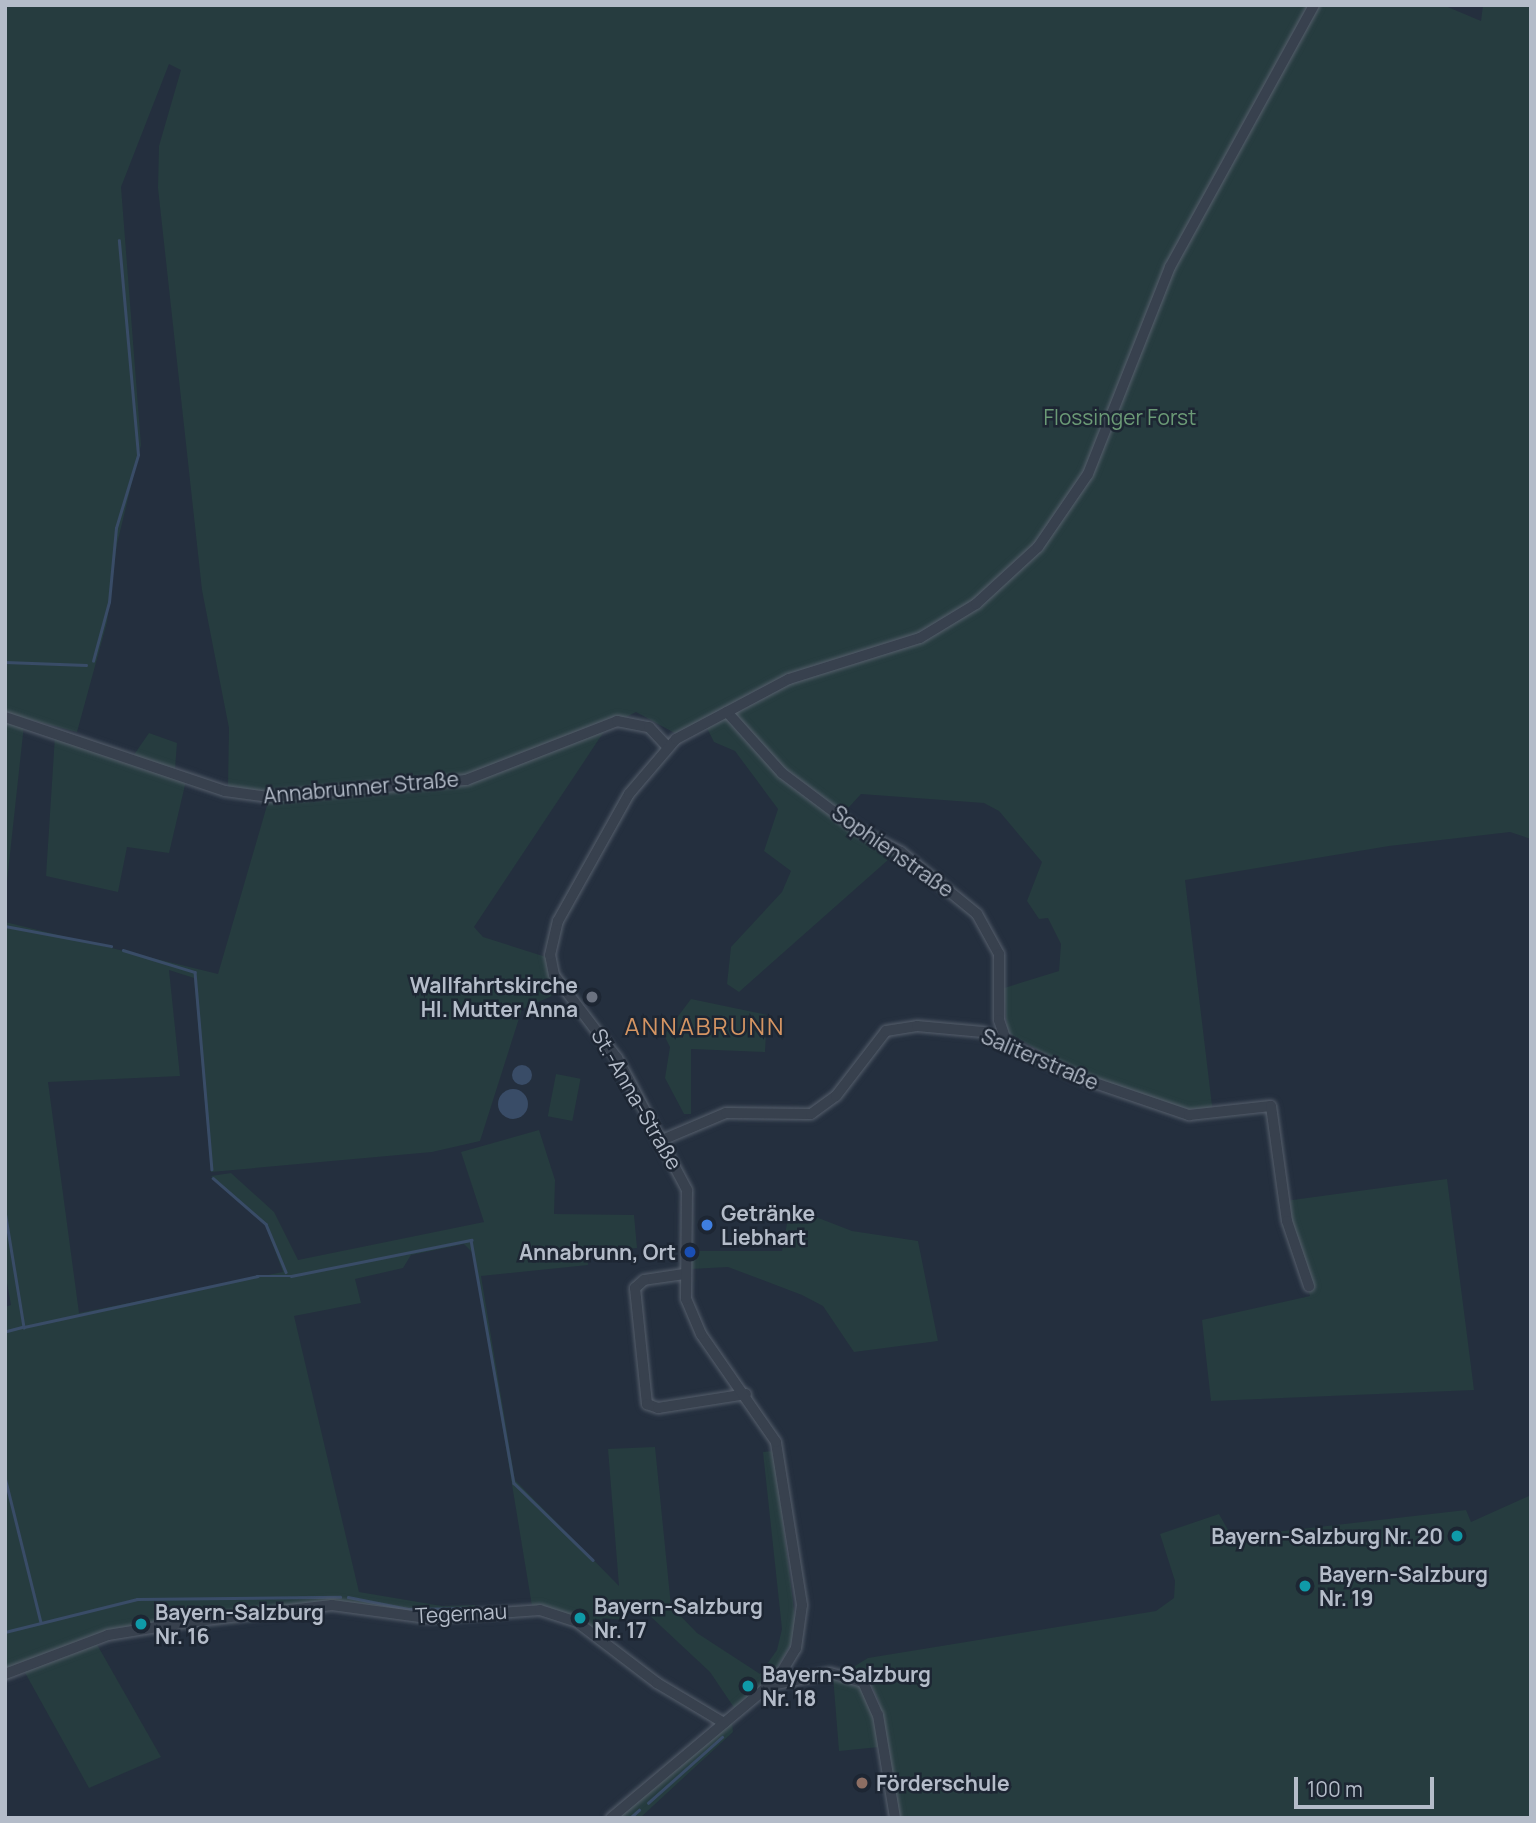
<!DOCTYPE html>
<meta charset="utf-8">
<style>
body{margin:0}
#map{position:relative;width:1536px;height:1823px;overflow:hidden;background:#242f3e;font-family:Manrope,sans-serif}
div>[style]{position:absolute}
.green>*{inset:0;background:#263c3f;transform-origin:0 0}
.water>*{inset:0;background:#394c67}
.round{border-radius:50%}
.stream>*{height:2.5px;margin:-1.25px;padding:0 1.25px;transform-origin:1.25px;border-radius:1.25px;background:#394c67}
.roads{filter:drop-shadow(0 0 2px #565f6c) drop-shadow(0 0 2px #565f6c)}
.minor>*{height:10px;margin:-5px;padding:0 5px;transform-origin:5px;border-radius:5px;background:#38414e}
.dots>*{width:19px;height:19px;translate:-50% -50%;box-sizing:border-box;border:4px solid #1d2633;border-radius:50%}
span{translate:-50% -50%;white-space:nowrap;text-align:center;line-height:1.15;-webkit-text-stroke:5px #1d2633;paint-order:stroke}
.park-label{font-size:21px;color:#6b9a76}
.street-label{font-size:21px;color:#b4bcc9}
.poi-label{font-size:21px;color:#b4bcc9;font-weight:700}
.right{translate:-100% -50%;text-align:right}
.left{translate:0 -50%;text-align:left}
.quarter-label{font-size:24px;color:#d59563;letter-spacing:2px}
.frame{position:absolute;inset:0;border:7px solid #b4bcc9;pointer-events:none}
.scale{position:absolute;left:1294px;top:1777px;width:140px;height:32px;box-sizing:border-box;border:4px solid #b4bcc9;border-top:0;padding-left:9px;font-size:21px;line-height:24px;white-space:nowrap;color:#b4bcc9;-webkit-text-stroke:5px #1d2633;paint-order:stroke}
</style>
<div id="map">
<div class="green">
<i style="clip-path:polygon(5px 5px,1443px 5px,1481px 21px,1483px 5px,1531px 5px,1531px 839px,1510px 832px,1389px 846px,1185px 880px,1213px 1114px,1195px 1115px,1081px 1075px,1007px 1032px,1004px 988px,1059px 971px,1061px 944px,1048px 918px,1039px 919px,1027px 901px,1042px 862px,999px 811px,984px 803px,861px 794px,839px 818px,897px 852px,739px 992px,727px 984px,731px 947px,782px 892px,791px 871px,764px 851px,778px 809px,735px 751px,714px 742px,706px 726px,682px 737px,636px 712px,607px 727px,474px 927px,483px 937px,546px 957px,559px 993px,522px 1009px,480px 1141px,432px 1152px,211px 1172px,194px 978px,169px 970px,180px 1076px,48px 1082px,79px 1313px,283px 1272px,265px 1224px,211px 1176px,231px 1173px,274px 1212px,298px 1260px,484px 1222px,461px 1152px,539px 1130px,555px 1180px,554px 1214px,634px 1215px,637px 1248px,587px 1252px,588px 1265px,481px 1276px,515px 1480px,619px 1586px,608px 1449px,655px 1447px,671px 1606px,697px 1633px,760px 1674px,777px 1650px,782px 1629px,763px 1452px,774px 1451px,797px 1634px,770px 1680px,735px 1709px,710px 1672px,633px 1600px,622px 1620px,603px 1618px,592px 1629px,532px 1606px,474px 1254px,464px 1244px,411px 1255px,403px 1268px,355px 1279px,361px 1303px,294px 1316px,359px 1592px,442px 1606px,475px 1605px,478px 1611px,436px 1616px,361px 1607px,149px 1624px,5px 1671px,5px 1307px,11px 1305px,5px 1272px,5px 922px,218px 974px,268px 802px,228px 787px,229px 728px,202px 590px,158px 188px,159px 146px,181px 70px,169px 64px,121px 187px,141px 445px,117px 544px,107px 622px,77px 732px,5px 713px)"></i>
<i style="clip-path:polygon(5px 721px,24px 725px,5px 900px)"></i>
<i style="clip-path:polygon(149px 733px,177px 743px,175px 769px,186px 781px,169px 853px,127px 847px,118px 892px,46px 876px,55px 736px,131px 759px)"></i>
<i style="clip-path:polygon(691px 999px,767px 1015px,765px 1052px,691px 1049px,691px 1114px,684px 1114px,665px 1078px,670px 1047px,664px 1035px)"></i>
<i style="left:556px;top:1074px;width:25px;height:43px;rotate:11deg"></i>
<i style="clip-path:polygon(1447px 1179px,1474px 1390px,1211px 1401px,1202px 1320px,1310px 1296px,1285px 1201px)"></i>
<i style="clip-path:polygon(790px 1207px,852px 1231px,918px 1241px,938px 1341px,854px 1352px,823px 1306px,802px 1295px,728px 1267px,691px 1269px,692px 1251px,782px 1251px)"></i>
<i style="clip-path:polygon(1531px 1495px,1531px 1818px,899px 1818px,879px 1702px,870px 1682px,850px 1669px,868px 1658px,1156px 1611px,1174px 1598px,1175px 1581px,1160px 1534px,1219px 1514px,1232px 1537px,1466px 1510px,1471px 1522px)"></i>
<i style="clip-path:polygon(95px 1641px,161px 1757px,89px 1788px,23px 1669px)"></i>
<i style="clip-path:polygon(833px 1676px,856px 1682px,870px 1699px,879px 1747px,839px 1751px)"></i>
<i style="clip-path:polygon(732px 1722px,733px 1732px,640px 1818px,618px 1818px)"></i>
</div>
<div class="water">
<i class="round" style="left:512px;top:1065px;width:20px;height:20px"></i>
<i class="round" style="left:498px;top:1089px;width:30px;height:30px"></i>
</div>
<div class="stream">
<i style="left:93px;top:661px;width:61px;rotate:-74.8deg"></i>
<i style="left:109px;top:602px;width:74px;rotate:-84.6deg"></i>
<i style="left:116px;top:528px;width:76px;rotate:-73.2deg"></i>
<i style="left:138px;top:455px;width:215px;rotate:-95.1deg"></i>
<i style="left:5px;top:662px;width:81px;rotate:2.1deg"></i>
<i style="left:5px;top:926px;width:108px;rotate:10.7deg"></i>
<i style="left:123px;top:950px;width:75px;rotate:17deg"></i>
<i style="left:195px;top:972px;width:198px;rotate:85.1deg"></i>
<i style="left:213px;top:1178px;width:70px;rotate:41deg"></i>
<i style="left:266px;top:1224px;width:52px;rotate:67.4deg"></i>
<i style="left:5px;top:1211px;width:118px;rotate:80.7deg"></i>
<i style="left:24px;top:1327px;width:20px;rotate:165deg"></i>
<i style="left:24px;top:1327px;width:239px;rotate:-12.3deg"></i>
<i style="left:257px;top:1276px;width:34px"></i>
<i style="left:291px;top:1276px;width:184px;rotate:-11.3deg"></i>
<i style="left:471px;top:1240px;width:247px;rotate:80deg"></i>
<i style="left:514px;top:1483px;width:110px;rotate:44.3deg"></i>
<i style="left:5px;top:1477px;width:150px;rotate:76.1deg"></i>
<i style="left:348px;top:1597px;width:61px;rotate:11.3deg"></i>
<i style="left:408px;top:1609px;width:65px;rotate:-0.9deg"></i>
<i style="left:5px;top:1632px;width:136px;rotate:-14deg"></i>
<i style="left:137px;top:1599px;width:203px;rotate:-0.6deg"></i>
<i style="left:648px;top:1803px;width:99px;rotate:-41.7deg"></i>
<i style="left:630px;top:1818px;width:12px;rotate:-42deg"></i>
</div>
<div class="roads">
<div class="minor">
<i style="left:727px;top:712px;width:82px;rotate:48deg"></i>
<i style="left:782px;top:773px;width:95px;rotate:36.9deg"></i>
<i style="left:858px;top:830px;width:48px;rotate:27.1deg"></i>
<i style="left:901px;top:852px;width:98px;rotate:39.2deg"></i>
<i style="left:977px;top:914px;width:46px;rotate:61.2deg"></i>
<i style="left:999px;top:954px;width:66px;rotate:90deg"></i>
<i style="left:999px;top:1020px;width:21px;rotate:71deg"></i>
<i style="left:5px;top:717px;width:232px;rotate:18.6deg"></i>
<i style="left:225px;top:791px;width:43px;rotate:7.9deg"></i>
<i style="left:268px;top:797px;width:199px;rotate:-4.9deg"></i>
<i style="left:466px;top:780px;width:162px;rotate:-21.3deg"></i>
<i style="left:617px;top:721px;width:33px;rotate:11deg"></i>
<i style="left:649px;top:727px;width:26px;rotate:47deg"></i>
<i style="left:662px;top:1140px;width:69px;rotate:-22.9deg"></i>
<i style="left:726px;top:1113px;width:85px;rotate:0.7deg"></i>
<i style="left:811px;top:1114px;width:31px;rotate:-36deg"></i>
<i style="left:836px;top:1096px;width:82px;rotate:-52.4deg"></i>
<i style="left:886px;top:1031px;width:31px;rotate:-9deg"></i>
<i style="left:917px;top:1026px;width:66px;rotate:5.2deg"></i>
<i style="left:983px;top:1032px;width:117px;rotate:24.8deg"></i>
<i style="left:1089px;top:1081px;width:106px;rotate:18.8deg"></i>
<i style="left:1189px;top:1115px;width:82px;rotate:-6.3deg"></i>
<i style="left:1271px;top:1106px;width:116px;rotate:82.1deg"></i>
<i style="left:1287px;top:1221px;width:69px;rotate:71.3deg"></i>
<i style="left:684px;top:1274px;width:40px;rotate:171.5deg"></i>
<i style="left:644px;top:1280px;width:12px;rotate:138deg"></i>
<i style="left:635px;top:1288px;width:117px;rotate:84.1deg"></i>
<i style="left:647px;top:1404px;width:12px;rotate:20deg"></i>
<i style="left:658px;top:1408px;width:89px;rotate:-9deg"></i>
<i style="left:5px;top:1674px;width:110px;rotate:-20.7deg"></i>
<i style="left:108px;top:1635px;width:81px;rotate:-9.2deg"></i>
<i style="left:188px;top:1622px;width:145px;rotate:-6.7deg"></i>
<i style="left:332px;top:1605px;width:96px;rotate:7.8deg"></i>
<i style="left:427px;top:1618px;width:113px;rotate:-4deg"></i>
<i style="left:540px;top:1610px;width:39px;rotate:18deg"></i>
<i style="left:577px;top:1622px;width:101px;rotate:37.3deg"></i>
<i style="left:657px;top:1683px;width:78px;rotate:30.8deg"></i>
<i style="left:771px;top:1685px;width:60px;rotate:-11.5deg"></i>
<i style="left:830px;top:1673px;width:34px;rotate:15deg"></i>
<i style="left:863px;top:1682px;width:36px;rotate:66deg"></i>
<i style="left:878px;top:1715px;width:104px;rotate:80.6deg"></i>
<i style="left:611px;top:1818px;width:218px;rotate:-40deg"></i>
<i style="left:778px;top:1678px;width:35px;rotate:-59deg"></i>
<i style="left:796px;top:1648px;width:43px;rotate:-82.1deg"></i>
<i style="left:802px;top:1605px;width:165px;rotate:-99.1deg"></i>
<i style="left:776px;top:1442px;width:131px;rotate:-124.8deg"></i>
<i style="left:701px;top:1334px;width:38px;rotate:-113deg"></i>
<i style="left:686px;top:1299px;width:109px;rotate:-89.5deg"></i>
<i style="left:687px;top:1190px;width:149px;rotate:-117.9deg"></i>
<i style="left:617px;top:1058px;width:104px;rotate:-127.2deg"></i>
<i style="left:554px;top:975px;width:20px;rotate:-101deg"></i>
<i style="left:550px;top:955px;width:35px;rotate:-77deg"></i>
<i style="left:558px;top:921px;width:145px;rotate:-60.8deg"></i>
<i style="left:629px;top:794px;width:72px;rotate:-49.5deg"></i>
<i style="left:676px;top:739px;width:128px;rotate:-28deg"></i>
<i style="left:789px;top:679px;width:137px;rotate:-17.4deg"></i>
<i style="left:920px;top:638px;width:66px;rotate:-31.3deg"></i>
<i style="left:976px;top:604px;width:84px;rotate:-42.6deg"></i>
<i style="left:1038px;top:547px;width:88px;rotate:-55.6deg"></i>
<i style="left:1088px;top:474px;width:223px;rotate:-68.4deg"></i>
<i style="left:1170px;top:267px;width:299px;rotate:-61.2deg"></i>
</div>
</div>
<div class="dots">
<i style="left:592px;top:997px;background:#6b7280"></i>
<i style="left:707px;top:1225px;background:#3f7fe0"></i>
<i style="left:690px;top:1252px;background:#1a4fb4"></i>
<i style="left:1457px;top:1536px;background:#0f9aa8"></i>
<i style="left:1305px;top:1586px;background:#0f9aa8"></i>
<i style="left:580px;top:1618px;background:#0f9aa8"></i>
<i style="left:141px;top:1624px;background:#0f9aa8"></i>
<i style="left:748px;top:1686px;background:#0f9aa8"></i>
<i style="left:862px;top:1783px;background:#8d6e63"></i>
</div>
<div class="park-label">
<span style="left:1120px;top:417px">Flossinger Forst</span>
</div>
<div class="street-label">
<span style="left:361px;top:787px;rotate:-5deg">Annabrunner Straße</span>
<span style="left:893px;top:851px;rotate:35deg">Sophienstraße</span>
<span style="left:1040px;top:1059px;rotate:23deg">Saliterstraße</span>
<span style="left:637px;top:1099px;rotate:60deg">St.-Anna-Straße</span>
<span style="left:461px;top:1613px;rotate:-3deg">Tegernau</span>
</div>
<div class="poi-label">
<span class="right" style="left:578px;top:997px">Wallfahrtskirche<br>Hl. Mutter Anna</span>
<span class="left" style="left:721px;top:1225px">Getränke<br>Liebhart</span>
<span class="right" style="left:676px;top:1252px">Annabrunn, Ort</span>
<span class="right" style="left:1443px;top:1536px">Bayern-Salzburg Nr. 20</span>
<span class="left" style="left:1319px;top:1586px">Bayern-Salzburg<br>Nr. 19</span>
<span class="left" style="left:594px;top:1618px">Bayern-Salzburg<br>Nr. 17</span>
<span class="left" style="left:155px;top:1624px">Bayern-Salzburg<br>Nr. 16</span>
<span class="left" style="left:762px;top:1686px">Bayern-Salzburg<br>Nr. 18</span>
<span class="left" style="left:876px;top:1783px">Förderschule</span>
</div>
<div class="quarter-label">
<span style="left:705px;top:1026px">ANNABRUNN</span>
</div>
<div class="frame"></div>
<div class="scale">100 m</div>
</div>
